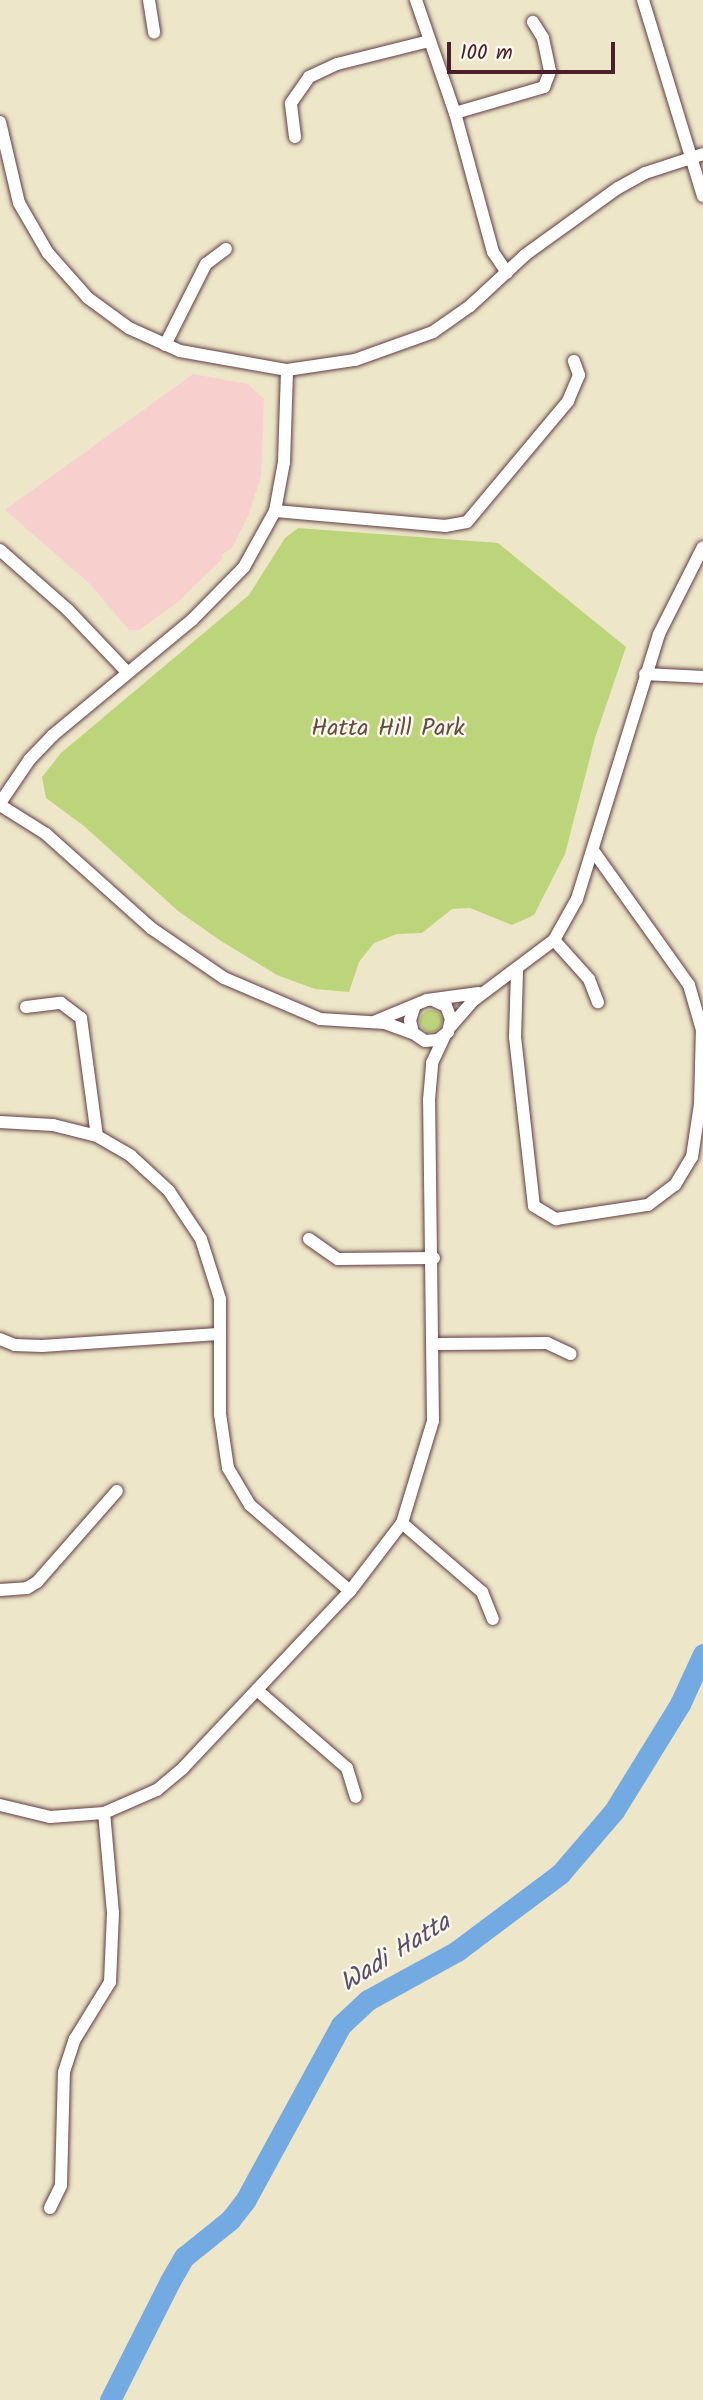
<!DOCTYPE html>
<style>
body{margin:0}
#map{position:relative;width:703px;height:2400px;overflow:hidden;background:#ede6c8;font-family:Kalam,sans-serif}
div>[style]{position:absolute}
.built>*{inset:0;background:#f7d0cd}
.green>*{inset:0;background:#bcd57a}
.round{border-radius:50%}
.river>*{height:21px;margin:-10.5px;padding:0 10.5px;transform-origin:10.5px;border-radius:10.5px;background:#74aae2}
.roads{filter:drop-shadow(0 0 2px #623d43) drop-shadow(0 0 2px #623d43)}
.minor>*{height:12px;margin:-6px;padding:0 6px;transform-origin:6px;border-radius:6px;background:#fff}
span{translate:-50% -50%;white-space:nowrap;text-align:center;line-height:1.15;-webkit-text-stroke:5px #fbf7ec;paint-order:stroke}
.park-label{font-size:24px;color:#664c3f}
.water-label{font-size:26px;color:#59506b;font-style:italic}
.scale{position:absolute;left:447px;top:42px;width:168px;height:32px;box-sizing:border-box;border:4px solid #4a1f2b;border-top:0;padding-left:9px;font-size:21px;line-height:24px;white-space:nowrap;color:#4a1f2b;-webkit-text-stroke:5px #fbf7ec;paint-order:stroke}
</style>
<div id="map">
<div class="built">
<i style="clip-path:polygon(193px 374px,248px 384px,264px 399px,261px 477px,248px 516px,232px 548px,221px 555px,223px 558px,178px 602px,139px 630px,129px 630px,91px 585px,5px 510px)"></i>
</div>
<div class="green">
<i style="clip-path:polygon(298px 528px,498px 543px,626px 647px,595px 738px,565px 854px,534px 915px,512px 925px,470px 908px,452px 909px,422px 933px,397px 934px,374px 943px,359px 962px,349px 992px,315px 989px,277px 975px,221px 941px,178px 911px,84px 826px,46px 798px,42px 777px,61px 753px,249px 595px,285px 538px)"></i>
<i class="round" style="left:420px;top:1010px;width:22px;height:22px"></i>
</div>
<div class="river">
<i style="left:110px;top:2400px;width:133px;rotate:-63.2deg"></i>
<i style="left:170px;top:2281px;width:28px;rotate:-60deg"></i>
<i style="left:184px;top:2257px;width:59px;rotate:-38.8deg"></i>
<i style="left:230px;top:2220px;width:24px;rotate:-52deg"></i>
<i style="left:245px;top:2201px;width:200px;rotate:-61.4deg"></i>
<i style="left:341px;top:2025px;width:37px;rotate:-43deg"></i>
<i style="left:368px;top:2000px;width:102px;rotate:-28.8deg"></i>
<i style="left:457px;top:1951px;width:129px;rotate:-36.8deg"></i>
<i style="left:560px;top:1874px;width:83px;rotate:-49.4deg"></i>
<i style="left:614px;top:1811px;width:126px;rotate:-58.3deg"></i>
<i style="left:680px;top:1704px;width:55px;rotate:-65.3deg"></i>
</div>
<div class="roads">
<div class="minor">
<i style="left:149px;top:0;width:33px;rotate:81deg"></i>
<i style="left:416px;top:0;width:120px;rotate:71deg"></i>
<i style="left:455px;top:113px;width:144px;rotate:74.7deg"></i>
<i style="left:493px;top:252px;width:25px;rotate:56deg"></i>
<i style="left:643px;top:0;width:205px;rotate:73deg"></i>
<i style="left:455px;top:113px;width:93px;rotate:-16.3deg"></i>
<i style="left:544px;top:87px;width:17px;rotate:-69deg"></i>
<i style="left:550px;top:71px;width:34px;rotate:-102deg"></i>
<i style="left:543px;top:38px;width:19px;rotate:-122deg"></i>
<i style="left:0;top:122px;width:83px;rotate:76.8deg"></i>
<i style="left:19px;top:203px;width:58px;rotate:59.9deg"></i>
<i style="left:48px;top:253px;width:60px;rotate:48.4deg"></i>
<i style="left:88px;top:298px;width:51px;rotate:36.2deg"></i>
<i style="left:129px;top:328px;width:56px;rotate:24.3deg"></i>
<i style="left:180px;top:351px;width:109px;rotate:10.1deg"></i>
<i style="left:287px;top:370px;width:69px;rotate:-8.4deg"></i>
<i style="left:355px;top:360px;width:83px;rotate:-19.7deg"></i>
<i style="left:433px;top:332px;width:45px;rotate:-35.1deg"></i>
<i style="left:470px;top:306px;width:75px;rotate:-42.8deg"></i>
<i style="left:525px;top:255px;width:115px;rotate:-35.8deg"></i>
<i style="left:618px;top:188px;width:31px;rotate:-29deg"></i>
<i style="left:645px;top:173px;width:61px;rotate:-18.1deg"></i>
<i style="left:295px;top:137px;width:34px;rotate:-97deg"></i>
<i style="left:291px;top:103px;width:32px;rotate:-55deg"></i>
<i style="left:309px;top:77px;width:31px;rotate:-25deg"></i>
<i style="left:337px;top:64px;width:95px;rotate:-14deg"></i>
<i style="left:165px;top:345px;width:91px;rotate:-63.2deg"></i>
<i style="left:206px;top:264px;width:25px;rotate:-37deg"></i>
<i style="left:275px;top:511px;width:171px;rotate:5deg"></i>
<i style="left:445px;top:526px;width:22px;rotate:-10deg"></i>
<i style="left:467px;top:522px;width:158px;rotate:-50.1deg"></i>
<i style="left:568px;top:401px;width:28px;rotate:-67deg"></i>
<i style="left:579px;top:375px;width:15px;rotate:-110deg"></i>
<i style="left:0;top:550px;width:91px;rotate:41.4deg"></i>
<i style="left:68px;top:610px;width:84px;rotate:46.4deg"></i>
<i style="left:645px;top:674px;width:58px;rotate:3deg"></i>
<i style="left:0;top:803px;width:53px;rotate:-55.7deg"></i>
<i style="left:30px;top:759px;width:33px;rotate:-46deg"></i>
<i style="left:53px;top:735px;width:180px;rotate:-39.6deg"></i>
<i style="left:192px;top:620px;width:74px;rotate:-45.5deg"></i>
<i style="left:244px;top:567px;width:64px;rotate:-61deg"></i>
<i style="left:275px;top:511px;width:50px;rotate:-79.6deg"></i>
<i style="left:284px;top:462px;width:92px;rotate:-88.1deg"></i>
<i style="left:0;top:805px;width:54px;rotate:32.2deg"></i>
<i style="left:46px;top:834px;width:141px;rotate:41.8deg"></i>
<i style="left:151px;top:928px;width:88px;rotate:34.4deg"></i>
<i style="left:224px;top:978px;width:104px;rotate:23.1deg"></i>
<i style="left:320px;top:1019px;width:65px;rotate:3.5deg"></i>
<i style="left:385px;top:1023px;width:30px;rotate:20deg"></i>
<i style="left:554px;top:940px;width:52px;rotate:48.1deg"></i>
<i style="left:589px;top:979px;width:25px;rotate:69deg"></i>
<i style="left:517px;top:971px;width:66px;rotate:91.7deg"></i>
<i style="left:515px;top:1037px;width:170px;rotate:83.6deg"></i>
<i style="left:534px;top:1206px;width:26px;rotate:31deg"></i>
<i style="left:556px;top:1219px;width:93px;rotate:-8.7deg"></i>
<i style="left:648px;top:1205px;width:34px;rotate:-37deg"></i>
<i style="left:675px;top:1185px;width:33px;rotate:-59deg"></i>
<i style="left:692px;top:1157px;width:54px;rotate:-81.4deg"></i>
<i style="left:700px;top:1104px;width:74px;rotate:-88.5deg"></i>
<i style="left:702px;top:1030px;width:47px;rotate:-106.1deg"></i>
<i style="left:689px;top:985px;width:163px;rotate:-125.5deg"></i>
<i style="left:26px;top:1007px;width:35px;rotate:-7deg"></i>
<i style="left:61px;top:1003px;width:25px;rotate:37deg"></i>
<i style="left:81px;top:1018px;width:119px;rotate:82.3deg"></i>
<i style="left:414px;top:1008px;width:13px;rotate:108deg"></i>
<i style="left:410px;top:1020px;width:13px;rotate:77deg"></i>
<i style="left:413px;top:1033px;width:14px;rotate:34deg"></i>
<i style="left:425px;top:1041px;width:13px;rotate:-4deg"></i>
<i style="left:438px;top:1040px;width:13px;rotate:-39deg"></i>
<i style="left:448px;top:1032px;width:13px;rotate:-77deg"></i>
<i style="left:451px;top:1019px;width:14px;rotate:-111deg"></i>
<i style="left:446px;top:1006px;width:12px;rotate:-156deg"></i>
<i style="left:376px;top:1021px;width:55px;rotate:-22.4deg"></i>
<i style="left:427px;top:1000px;width:52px;rotate:-7.7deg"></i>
<i style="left:451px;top:1026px;width:35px;rotate:-49deg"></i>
<i style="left:474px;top:1000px;width:100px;rotate:-36.9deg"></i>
<i style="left:554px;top:940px;width:47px;rotate:-60.7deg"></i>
<i style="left:577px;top:899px;width:277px;rotate:-72.8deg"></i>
<i style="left:659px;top:634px;width:97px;rotate:-63.2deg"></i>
<i style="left:0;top:1122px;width:53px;rotate:3.2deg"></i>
<i style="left:53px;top:1125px;width:45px;rotate:14deg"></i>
<i style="left:97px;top:1136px;width:39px;rotate:30deg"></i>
<i style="left:131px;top:1156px;width:52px;rotate:42.6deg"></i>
<i style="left:169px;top:1191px;width:58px;rotate:56.3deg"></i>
<i style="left:201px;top:1239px;width:63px;rotate:72.4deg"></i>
<i style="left:220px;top:1299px;width:115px;rotate:90deg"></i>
<i style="left:220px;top:1414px;width:55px;rotate:81.6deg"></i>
<i style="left:228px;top:1468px;width:43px;rotate:59.3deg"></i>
<i style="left:250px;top:1505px;width:132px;rotate:40.7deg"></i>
<i style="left:309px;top:1239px;width:35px;rotate:35deg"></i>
<i style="left:338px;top:1259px;width:96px;rotate:-0.6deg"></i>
<i style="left:0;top:1339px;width:16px;rotate:22deg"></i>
<i style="left:15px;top:1345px;width:27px;rotate:2deg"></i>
<i style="left:42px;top:1346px;width:176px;rotate:-3.9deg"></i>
<i style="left:435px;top:1344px;width:112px;rotate:-0.5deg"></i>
<i style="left:547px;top:1343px;width:26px;rotate:25deg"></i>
<i style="left:402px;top:1523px;width:106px;rotate:40.8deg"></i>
<i style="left:482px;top:1592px;width:29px;rotate:68deg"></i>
<i style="left:0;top:1590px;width:27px;rotate:-4deg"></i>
<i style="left:27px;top:1588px;width:12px;rotate:-31deg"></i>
<i style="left:37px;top:1582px;width:121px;rotate:-48.7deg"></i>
<i style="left:257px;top:1690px;width:119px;rotate:40.9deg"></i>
<i style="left:347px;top:1768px;width:30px;rotate:73deg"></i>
<i style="left:0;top:1805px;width:51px;rotate:13.5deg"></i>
<i style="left:50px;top:1817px;width:54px;rotate:-4.2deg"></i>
<i style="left:104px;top:1813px;width:58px;rotate:-23.5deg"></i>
<i style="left:157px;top:1790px;width:34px;rotate:-40deg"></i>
<i style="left:183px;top:1768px;width:243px;rotate:-46.7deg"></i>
<i style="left:350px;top:1591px;width:86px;rotate:-52.6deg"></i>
<i style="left:402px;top:1523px;width:107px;rotate:-73.1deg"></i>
<i style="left:433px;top:1421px;width:321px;rotate:-90.7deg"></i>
<i style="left:429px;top:1100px;width:37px;rotate:-85deg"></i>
<i style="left:432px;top:1063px;width:29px;rotate:-65deg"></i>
<i style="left:50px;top:2208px;width:25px;rotate:-64deg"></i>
<i style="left:61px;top:2185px;width:113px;rotate:-88.5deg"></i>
<i style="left:64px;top:2072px;width:35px;rotate:-72deg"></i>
<i style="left:75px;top:2039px;width:67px;rotate:-58.4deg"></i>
<i style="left:110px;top:1982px;width:69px;rotate:-87.5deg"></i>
<i style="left:113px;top:1913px;width:100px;rotate:-95.1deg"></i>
</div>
</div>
<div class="park-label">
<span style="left:388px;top:729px">Hatta Hill Park</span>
</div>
<div class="water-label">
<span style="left:396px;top:1954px;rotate:-32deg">Wadi Hatta</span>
</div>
<div class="scale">100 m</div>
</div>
